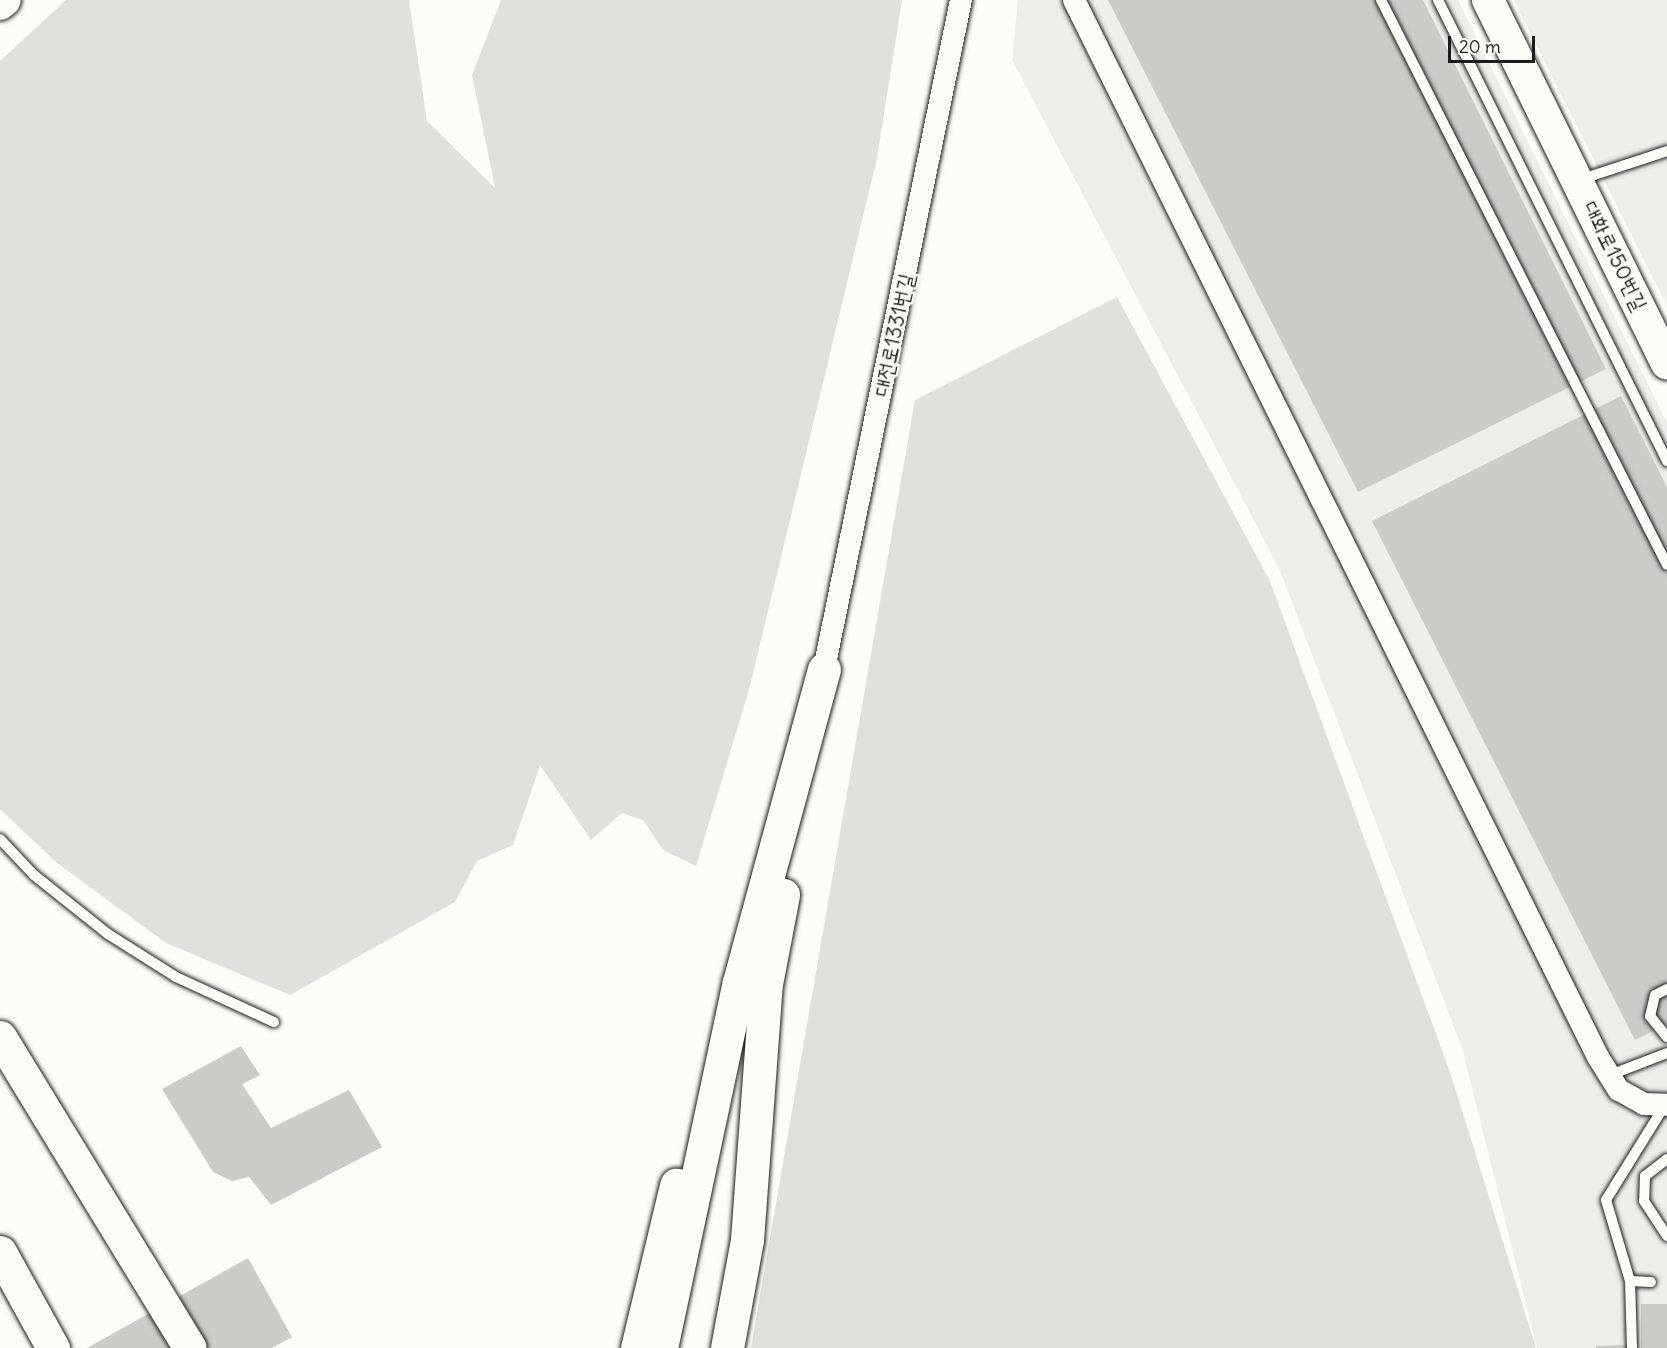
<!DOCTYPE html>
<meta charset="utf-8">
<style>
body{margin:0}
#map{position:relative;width:1667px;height:1348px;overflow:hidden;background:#fdfcf7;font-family:Delius,"Poor Story",sans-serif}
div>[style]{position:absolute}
.built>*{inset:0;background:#eeede9}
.green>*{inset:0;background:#e0dfdb}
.building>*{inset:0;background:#cccbc8;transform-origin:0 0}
.roads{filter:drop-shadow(0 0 2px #1c1c1c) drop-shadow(0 0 2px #1c1c1c)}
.lane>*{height:10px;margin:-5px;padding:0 5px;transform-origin:5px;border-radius:5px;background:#fdfcf7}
.street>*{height:22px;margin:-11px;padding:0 11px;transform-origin:11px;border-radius:11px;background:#fdfcf7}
.secondary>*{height:32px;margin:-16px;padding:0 16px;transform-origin:16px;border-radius:16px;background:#fdfcf7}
.highway>*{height:33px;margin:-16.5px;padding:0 16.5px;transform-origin:16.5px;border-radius:16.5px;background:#fdfcf7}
span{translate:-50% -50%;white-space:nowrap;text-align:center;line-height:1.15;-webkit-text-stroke:5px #fdfcf7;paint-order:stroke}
.street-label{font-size:21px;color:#1c1c1c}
.scale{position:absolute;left:1448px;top:36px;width:87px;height:27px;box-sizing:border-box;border:3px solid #1c1c1c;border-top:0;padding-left:8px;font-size:18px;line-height:21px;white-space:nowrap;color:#1c1c1c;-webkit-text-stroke:4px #fdfcf7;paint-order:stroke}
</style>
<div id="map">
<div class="built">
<i style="clip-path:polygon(1018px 0,1458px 0,1667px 423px,1667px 1348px,1537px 1348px,1462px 1048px,1279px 568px,1012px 60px)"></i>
<i style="clip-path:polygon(1514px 0,1667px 0,1667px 306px)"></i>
</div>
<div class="green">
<i style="clip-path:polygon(66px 0,409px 0,427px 121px,495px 188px,472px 75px,501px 0,902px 0,877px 158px,750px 686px,696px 866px,663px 850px,643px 820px,622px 813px,591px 840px,540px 765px,513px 845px,477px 861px,455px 902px,290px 995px,166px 943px,56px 862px,0 809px,0 61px)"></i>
<i style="clip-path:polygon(1117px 297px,1270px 581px,1451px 1075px,1536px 1348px,751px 1348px,915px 400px)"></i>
</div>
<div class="building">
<i style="clip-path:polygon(1108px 0,1423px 0,1606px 369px,1358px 492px)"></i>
<i style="clip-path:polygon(1621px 396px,1667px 487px,1667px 1024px,1635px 1040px,1372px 521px)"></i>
<i style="clip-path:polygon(241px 1046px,260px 1075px,242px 1084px,271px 1128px,349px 1090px,382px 1147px,271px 1205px,249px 1177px,232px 1181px,213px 1172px,162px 1089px)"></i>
<i style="clip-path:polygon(248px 1258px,292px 1337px,272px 1348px,87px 1348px)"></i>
<i style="left:1667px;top:1304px;width:44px;height:26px;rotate:90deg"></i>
<i style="clip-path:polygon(1627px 1345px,1627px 1348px,1596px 1348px,1596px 1346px)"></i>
</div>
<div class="roads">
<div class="lane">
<i style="left:1381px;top:0;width:633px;rotate:63.15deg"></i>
<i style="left:1438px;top:0;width:515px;rotate:63.58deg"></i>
<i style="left:1579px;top:180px;width:93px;rotate:-18.2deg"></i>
<i style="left:0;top:839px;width:50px;rotate:46.6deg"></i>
<i style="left:34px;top:875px;width:95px;rotate:38.6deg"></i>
<i style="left:108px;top:934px;width:80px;rotate:32.3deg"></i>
<i style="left:176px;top:977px;width:108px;rotate:24.7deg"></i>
<i style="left:1667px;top:989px;width:13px;rotate:153deg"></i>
<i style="left:1655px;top:995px;width:22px;rotate:103deg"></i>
<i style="left:1650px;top:1016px;width:27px;rotate:51deg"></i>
<i style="left:1610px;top:1075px;width:61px;rotate:-21.1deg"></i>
<i style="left:1667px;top:1159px;width:28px;rotate:142deg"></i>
<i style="left:1645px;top:1176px;width:25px;rotate:92deg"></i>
<i style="left:1644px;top:1201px;width:42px;rotate:56.7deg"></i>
<i style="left:1630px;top:1281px;width:21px;rotate:3deg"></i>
<i style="left:1632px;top:1348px;width:67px;rotate:-91.7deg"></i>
<i style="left:1630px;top:1281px;width:84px;rotate:-106.5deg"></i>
<i style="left:1606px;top:1200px;width:112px;rotate:-58.2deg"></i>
</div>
<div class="street">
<i style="left:1074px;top:0;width:1180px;rotate:63.63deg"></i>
<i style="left:1598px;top:1057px;width:39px;rotate:58deg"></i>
<i style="left:1619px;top:1090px;width:29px;rotate:29deg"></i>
<i style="left:1644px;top:1104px;width:23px;rotate:2deg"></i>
<i style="left:824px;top:669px;width:683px;rotate:-78.43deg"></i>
</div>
<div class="secondary">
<i style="left:1488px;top:0;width:405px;rotate:63.8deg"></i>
<i style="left:0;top:4px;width:6px;rotate:-39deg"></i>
</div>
<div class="highway">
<i style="left:0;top:1037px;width:364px;rotate:58.6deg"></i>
<i style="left:0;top:1252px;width:110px;rotate:61.1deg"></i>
<i style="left:637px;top:1348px;width:168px;rotate:-76.5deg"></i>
<i style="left:661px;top:1348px;width:374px;rotate:-78deg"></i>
<i style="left:739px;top:982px;width:324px;rotate:-74.8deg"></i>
<i style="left:727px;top:1348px;width:110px;rotate:-79.5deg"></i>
<i style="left:747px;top:1240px;width:257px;rotate:-85.8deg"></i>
<i style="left:766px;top:984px;width:91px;rotate:-79.2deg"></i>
</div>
</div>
<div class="street-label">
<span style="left:1615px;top:256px;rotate:64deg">대화로150번길</span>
<span style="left:894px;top:335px;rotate:-78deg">대전로1331번길</span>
</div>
<div class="scale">20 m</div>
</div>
